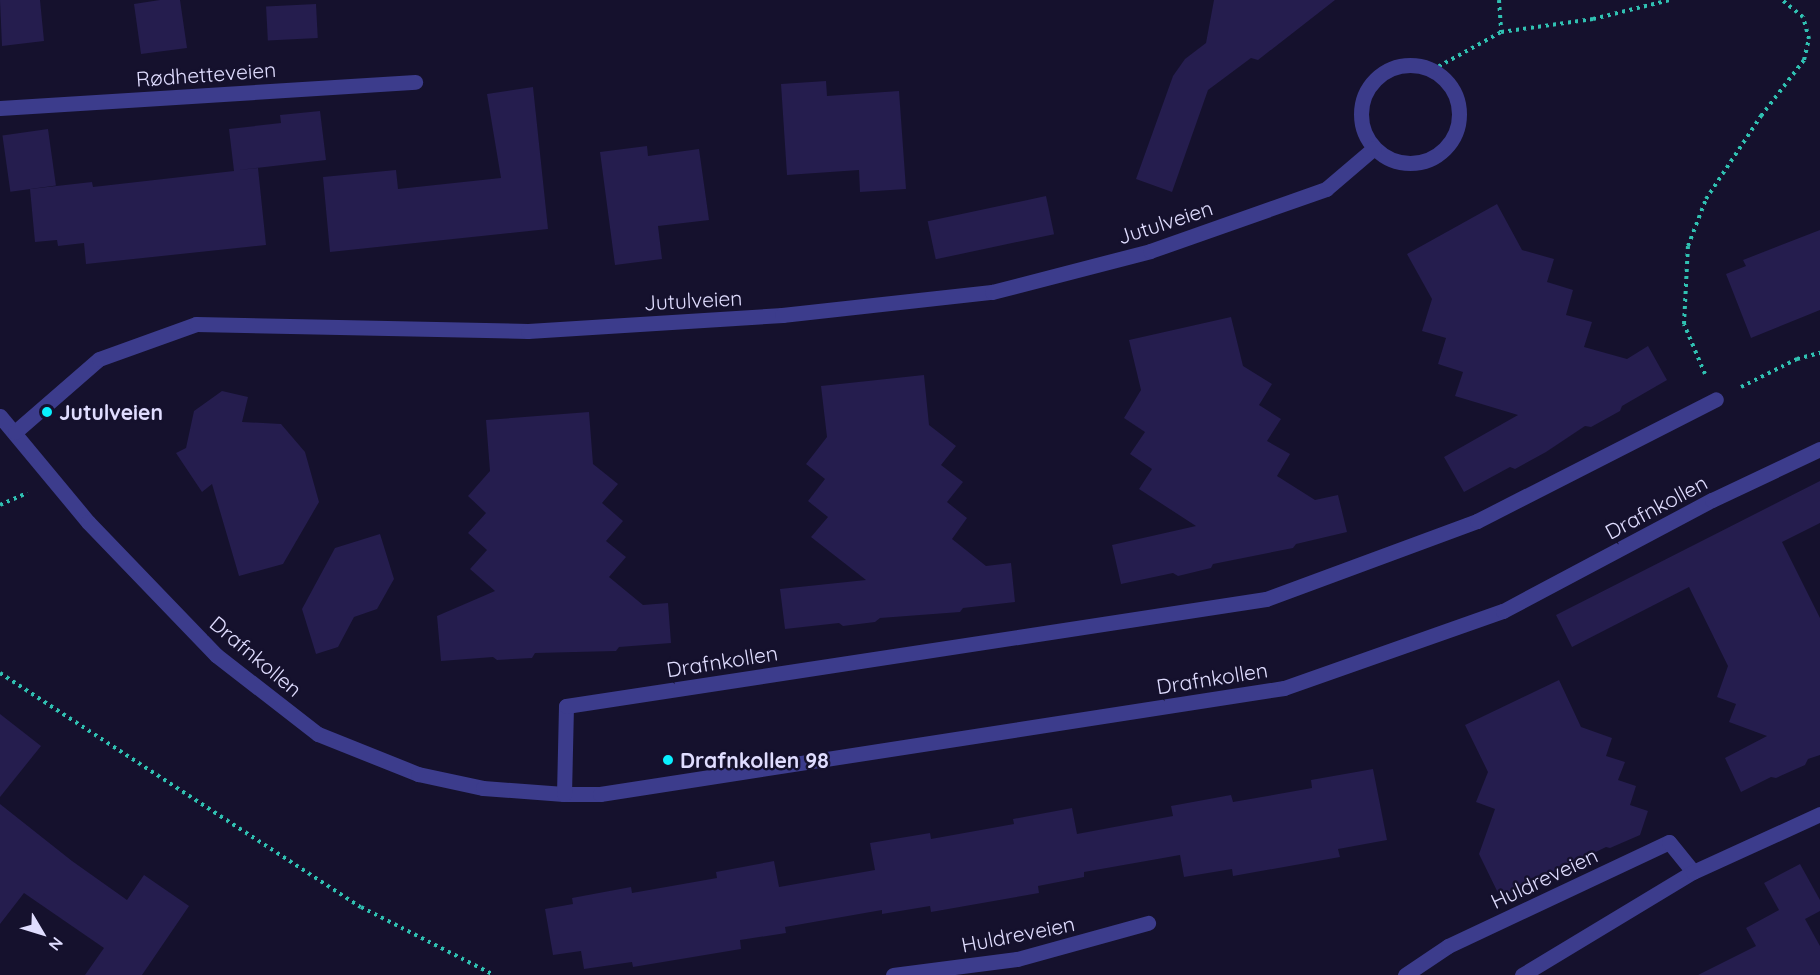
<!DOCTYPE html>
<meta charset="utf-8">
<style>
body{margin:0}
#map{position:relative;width:1820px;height:975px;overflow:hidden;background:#15112d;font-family:Quicksand,sans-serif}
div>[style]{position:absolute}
.building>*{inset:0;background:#251d4e;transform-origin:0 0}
.path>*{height:4px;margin-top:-2px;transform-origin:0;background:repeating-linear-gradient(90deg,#30c1b2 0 3px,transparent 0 7.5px)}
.service>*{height:15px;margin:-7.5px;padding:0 7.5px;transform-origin:7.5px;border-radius:7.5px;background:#3c3c8c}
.minor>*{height:15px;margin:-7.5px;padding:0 7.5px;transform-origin:7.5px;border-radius:7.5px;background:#3c3c8c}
.minor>.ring{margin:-7.5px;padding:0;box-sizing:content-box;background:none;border:15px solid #3c3c8c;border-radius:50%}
.dots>*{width:16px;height:16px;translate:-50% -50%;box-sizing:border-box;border:3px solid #15112d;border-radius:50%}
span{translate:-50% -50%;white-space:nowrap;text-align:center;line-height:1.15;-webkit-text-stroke:5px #15112d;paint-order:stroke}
.street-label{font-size:21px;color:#e0ddff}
.poi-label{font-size:21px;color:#e0ddff;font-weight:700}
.left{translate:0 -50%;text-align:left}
.north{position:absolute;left:12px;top:903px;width:60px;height:60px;-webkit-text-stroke:4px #15112d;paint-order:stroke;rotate:128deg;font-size:16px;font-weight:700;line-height:24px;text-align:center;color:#e0ddff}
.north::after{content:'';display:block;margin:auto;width:21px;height:27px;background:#e0ddff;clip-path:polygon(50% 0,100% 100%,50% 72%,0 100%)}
</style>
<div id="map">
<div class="building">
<i style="clip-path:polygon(0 0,40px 0,44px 41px,2px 46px)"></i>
<i style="clip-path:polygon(160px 0,180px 0,187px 48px,141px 54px,134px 4px)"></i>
<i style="clip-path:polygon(1214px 0,1335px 0,1258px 60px,1251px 58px,1208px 90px,1172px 192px,1136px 179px,1173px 76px,1185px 59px,1206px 43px)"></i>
<i style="left:316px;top:4px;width:34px;height:50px;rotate:87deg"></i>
<i style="clip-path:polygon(826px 81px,827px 96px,899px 91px,906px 189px,860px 192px,859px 170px,787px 175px,781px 84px)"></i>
<i style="clip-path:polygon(533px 87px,548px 229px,330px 252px,323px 177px,396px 170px,398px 189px,501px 178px,487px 94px)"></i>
<i style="clip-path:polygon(320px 111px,326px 160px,238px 170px,258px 168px,266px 245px,86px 264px,84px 243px,58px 246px,57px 240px,35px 242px,30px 189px,92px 182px,93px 187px,234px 171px,229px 129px,281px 123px,280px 115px)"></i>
<i style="left:48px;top:129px;width:57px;height:46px;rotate:82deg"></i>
<i style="clip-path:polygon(647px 146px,648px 156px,699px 149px,709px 220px,658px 226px,662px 259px,615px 265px,600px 152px)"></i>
<i style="left:1046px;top:196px;width:39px;height:121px;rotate:78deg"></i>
<i style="clip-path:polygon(1497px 204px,1522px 250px,1554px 259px,1547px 282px,1573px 290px,1566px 315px,1592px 322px,1584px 347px,1627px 359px,1648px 346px,1667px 380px,1622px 406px,1620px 411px,1591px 427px,1585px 426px,1546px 452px,1515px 469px,1510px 467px,1464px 492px,1444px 457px,1518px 415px,1455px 396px,1463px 372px,1438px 364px,1446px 338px,1422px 331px,1432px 299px,1407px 254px)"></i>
<i style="clip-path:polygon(1820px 230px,1820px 310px,1751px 338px,1726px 274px,1746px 266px,1743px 260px)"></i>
<i style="clip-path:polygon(1231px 317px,1243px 366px,1272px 384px,1259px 405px,1281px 419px,1267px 441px,1290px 454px,1277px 476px,1315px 500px,1338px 495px,1347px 532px,1296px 544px,1293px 548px,1213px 564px,1211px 568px,1178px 576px,1173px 573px,1121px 584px,1112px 545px,1196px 526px,1139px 489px,1152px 469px,1130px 454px,1145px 432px,1124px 418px,1141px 390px,1129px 340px)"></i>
<i style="clip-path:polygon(924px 375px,929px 425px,956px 446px,941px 465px,963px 482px,947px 502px,967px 518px,952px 539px,986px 566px,1011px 563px,1015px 602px,963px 608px,960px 612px,880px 618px,875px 622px,843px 626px,839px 623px,785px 629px,780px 589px,866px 580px,811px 537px,828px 517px,808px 501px,825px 479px,806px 464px,827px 437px,821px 386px)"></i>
<i style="clip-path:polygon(222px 391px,248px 397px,242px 422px,281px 424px,305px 452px,319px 502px,283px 564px,239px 576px,212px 484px,202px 492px,176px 453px,186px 448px,194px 411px)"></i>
<i style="clip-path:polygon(589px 412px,593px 464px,618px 484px,602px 503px,623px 521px,606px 541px,626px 557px,609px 577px,643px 605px,668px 603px,671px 643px,619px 647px,616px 651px,535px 653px,532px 658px,497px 660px,493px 657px,441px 661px,437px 616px,495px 591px,470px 569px,487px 550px,468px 533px,486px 513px,468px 496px,490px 471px,486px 420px)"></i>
<i style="clip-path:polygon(1820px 481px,1820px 523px,1782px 542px,1820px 618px,1820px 755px,1808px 759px,1805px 765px,1776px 778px,1771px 777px,1741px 792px,1725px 758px,1767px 736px,1729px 722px,1736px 704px,1717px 697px,1728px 666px,1689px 587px,1572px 647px,1556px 615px)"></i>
<i style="clip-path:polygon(380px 534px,394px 579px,377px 609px,354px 617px,338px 647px,316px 654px,302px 609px,335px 548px)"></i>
<i style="clip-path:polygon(1559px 680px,1581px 727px,1612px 738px,1606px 756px,1625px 762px,1618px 780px,1636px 786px,1630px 805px,1648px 811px,1640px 835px,1610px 848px,1606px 847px,1567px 866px,1565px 871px,1535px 885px,1529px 883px,1500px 897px,1479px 854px,1495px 809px,1476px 802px,1488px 772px,1465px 725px)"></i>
<i style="clip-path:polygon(0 714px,41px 746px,0 797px)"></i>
<i style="clip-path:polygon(1373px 769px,1387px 840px,1338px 849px,1340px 857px,1233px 876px,1232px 869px,1184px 877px,1180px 855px,1084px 872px,1084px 877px,1038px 886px,1039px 893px,931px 912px,930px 906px,882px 914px,882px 910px,785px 927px,786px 933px,740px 940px,741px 949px,633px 967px,632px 962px,584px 969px,581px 951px,553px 955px,545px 909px,573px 904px,572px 898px,631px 887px,632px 893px,717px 878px,716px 872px,774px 861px,779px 887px,875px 870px,870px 843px,930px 833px,931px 839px,1014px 824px,1013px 819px,1072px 808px,1077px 834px,1173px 816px,1171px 806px,1231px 795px,1233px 802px,1273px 795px,1312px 788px,1311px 780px)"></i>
<i style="clip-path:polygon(0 804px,72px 861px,127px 900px,144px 875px,189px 906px,142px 975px,85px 975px,104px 948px,24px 893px,0 924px)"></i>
<i style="clip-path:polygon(1800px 864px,1820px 900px,1820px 911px,1805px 919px,1820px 946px,1820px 975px,1698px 975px,1756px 946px,1746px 928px,1779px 910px,1764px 883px)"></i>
</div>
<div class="path">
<i style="left:1499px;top:0;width:32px;rotate:86deg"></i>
<i style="left:1432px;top:70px;width:79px;rotate:-28.8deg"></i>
<i style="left:1501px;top:32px;width:93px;rotate:-8deg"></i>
<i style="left:1593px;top:19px;width:79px;rotate:-13.9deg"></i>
<i style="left:1705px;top:374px;width:54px;rotate:-112.8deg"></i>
<i style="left:1684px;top:324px;width:78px;rotate:-87.1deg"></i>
<i style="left:1688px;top:246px;width:50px;rotate:-69deg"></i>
<i style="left:1706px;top:199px;width:100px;rotate:-56.5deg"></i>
<i style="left:1761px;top:116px;width:71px;rotate:-52.5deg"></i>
<i style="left:1804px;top:60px;width:22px;rotate:-77deg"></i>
<i style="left:1809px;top:39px;width:23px;rotate:-105deg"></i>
<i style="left:1803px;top:17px;width:27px;rotate:-141deg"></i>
<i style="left:1741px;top:387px;width:63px;rotate:-26.6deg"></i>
<i style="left:1797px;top:359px;width:24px;rotate:-15deg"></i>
<i style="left:0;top:505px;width:30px;rotate:-24deg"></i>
<i style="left:0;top:673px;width:430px;rotate:33deg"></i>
<i style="left:361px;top:907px;width:149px;rotate:27.1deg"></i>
</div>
<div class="service">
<i style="left:893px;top:975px;width:125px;rotate:-7.4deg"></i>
<i style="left:1017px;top:959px;width:136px;rotate:-15.4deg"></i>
</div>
<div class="minor">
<i class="ring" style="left:1361px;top:65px;width:83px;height:83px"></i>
<i style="left:0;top:108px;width:416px;rotate:-3.6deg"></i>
<i style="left:0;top:416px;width:138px;rotate:50.3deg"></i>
<i style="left:88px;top:522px;width:185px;rotate:46.1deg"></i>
<i style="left:216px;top:655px;width:129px;rotate:37.8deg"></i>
<i style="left:318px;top:734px;width:108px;rotate:21.8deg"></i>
<i style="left:418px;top:774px;width:66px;rotate:12.2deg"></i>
<i style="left:483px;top:788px;width:81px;rotate:4.2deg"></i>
<i style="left:564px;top:794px;width:36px"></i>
<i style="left:600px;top:794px;width:692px;rotate:-8.81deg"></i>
<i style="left:1284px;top:688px;width:232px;rotate:-19.4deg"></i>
<i style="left:1503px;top:611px;width:237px;rotate:-28deg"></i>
<i style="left:1712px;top:500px;width:119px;rotate:-25.3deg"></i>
<i style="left:15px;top:432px;width:111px;rotate:-41deg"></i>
<i style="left:99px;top:359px;width:103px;rotate:-19.8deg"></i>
<i style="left:196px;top:324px;width:332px;rotate:1.2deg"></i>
<i style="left:528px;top:331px;width:255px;rotate:-3.6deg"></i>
<i style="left:782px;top:315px;width:211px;rotate:-6.3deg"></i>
<i style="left:992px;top:292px;width:163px;rotate:-14.5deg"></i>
<i style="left:1150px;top:251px;width:187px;rotate:-19.4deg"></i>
<i style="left:1326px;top:189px;width:63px;rotate:-40.5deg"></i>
<i style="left:564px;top:794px;width:88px;rotate:-88.7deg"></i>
<i style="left:566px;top:706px;width:708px;rotate:-8.69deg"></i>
<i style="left:1266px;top:599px;width:225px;rotate:-20.3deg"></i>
<i style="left:1477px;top:521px;width:268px;rotate:-27deg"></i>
<i style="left:1405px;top:975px;width:52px;rotate:-34deg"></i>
<i style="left:1448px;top:946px;width:244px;rotate:-25.2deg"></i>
<i style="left:1669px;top:842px;width:38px;rotate:51deg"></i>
<i style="left:1522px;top:975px;width:200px;rotate:-31.1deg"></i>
<i style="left:1693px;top:872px;width:140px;rotate:-24.5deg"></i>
</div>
<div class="dots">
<i style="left:47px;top:412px;background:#09f0ff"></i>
<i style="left:668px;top:760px;background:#09f0ff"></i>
</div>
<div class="street-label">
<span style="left:206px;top:74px;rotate:-4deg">Rødhetteveien</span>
<span style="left:1165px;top:222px;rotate:-18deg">Jutulveien</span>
<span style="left:693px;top:300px;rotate:-3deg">Jutulveien</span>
<span style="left:1656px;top:507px;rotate:-28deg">Drafnkollen</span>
<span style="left:256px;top:656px;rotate:40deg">Drafnkollen</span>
<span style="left:722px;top:661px;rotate:-9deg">Drafnkollen</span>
<span style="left:1212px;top:678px;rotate:-9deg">Drafnkollen</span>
<span style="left:1544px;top:878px;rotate:-25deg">Huldreveien</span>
<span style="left:1018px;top:934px;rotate:-11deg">Huldreveien</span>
</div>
<div class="poi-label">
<span class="left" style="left:59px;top:412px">Jutulveien</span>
<span class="left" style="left:680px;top:760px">Drafnkollen 98</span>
</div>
<div class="north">N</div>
</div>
